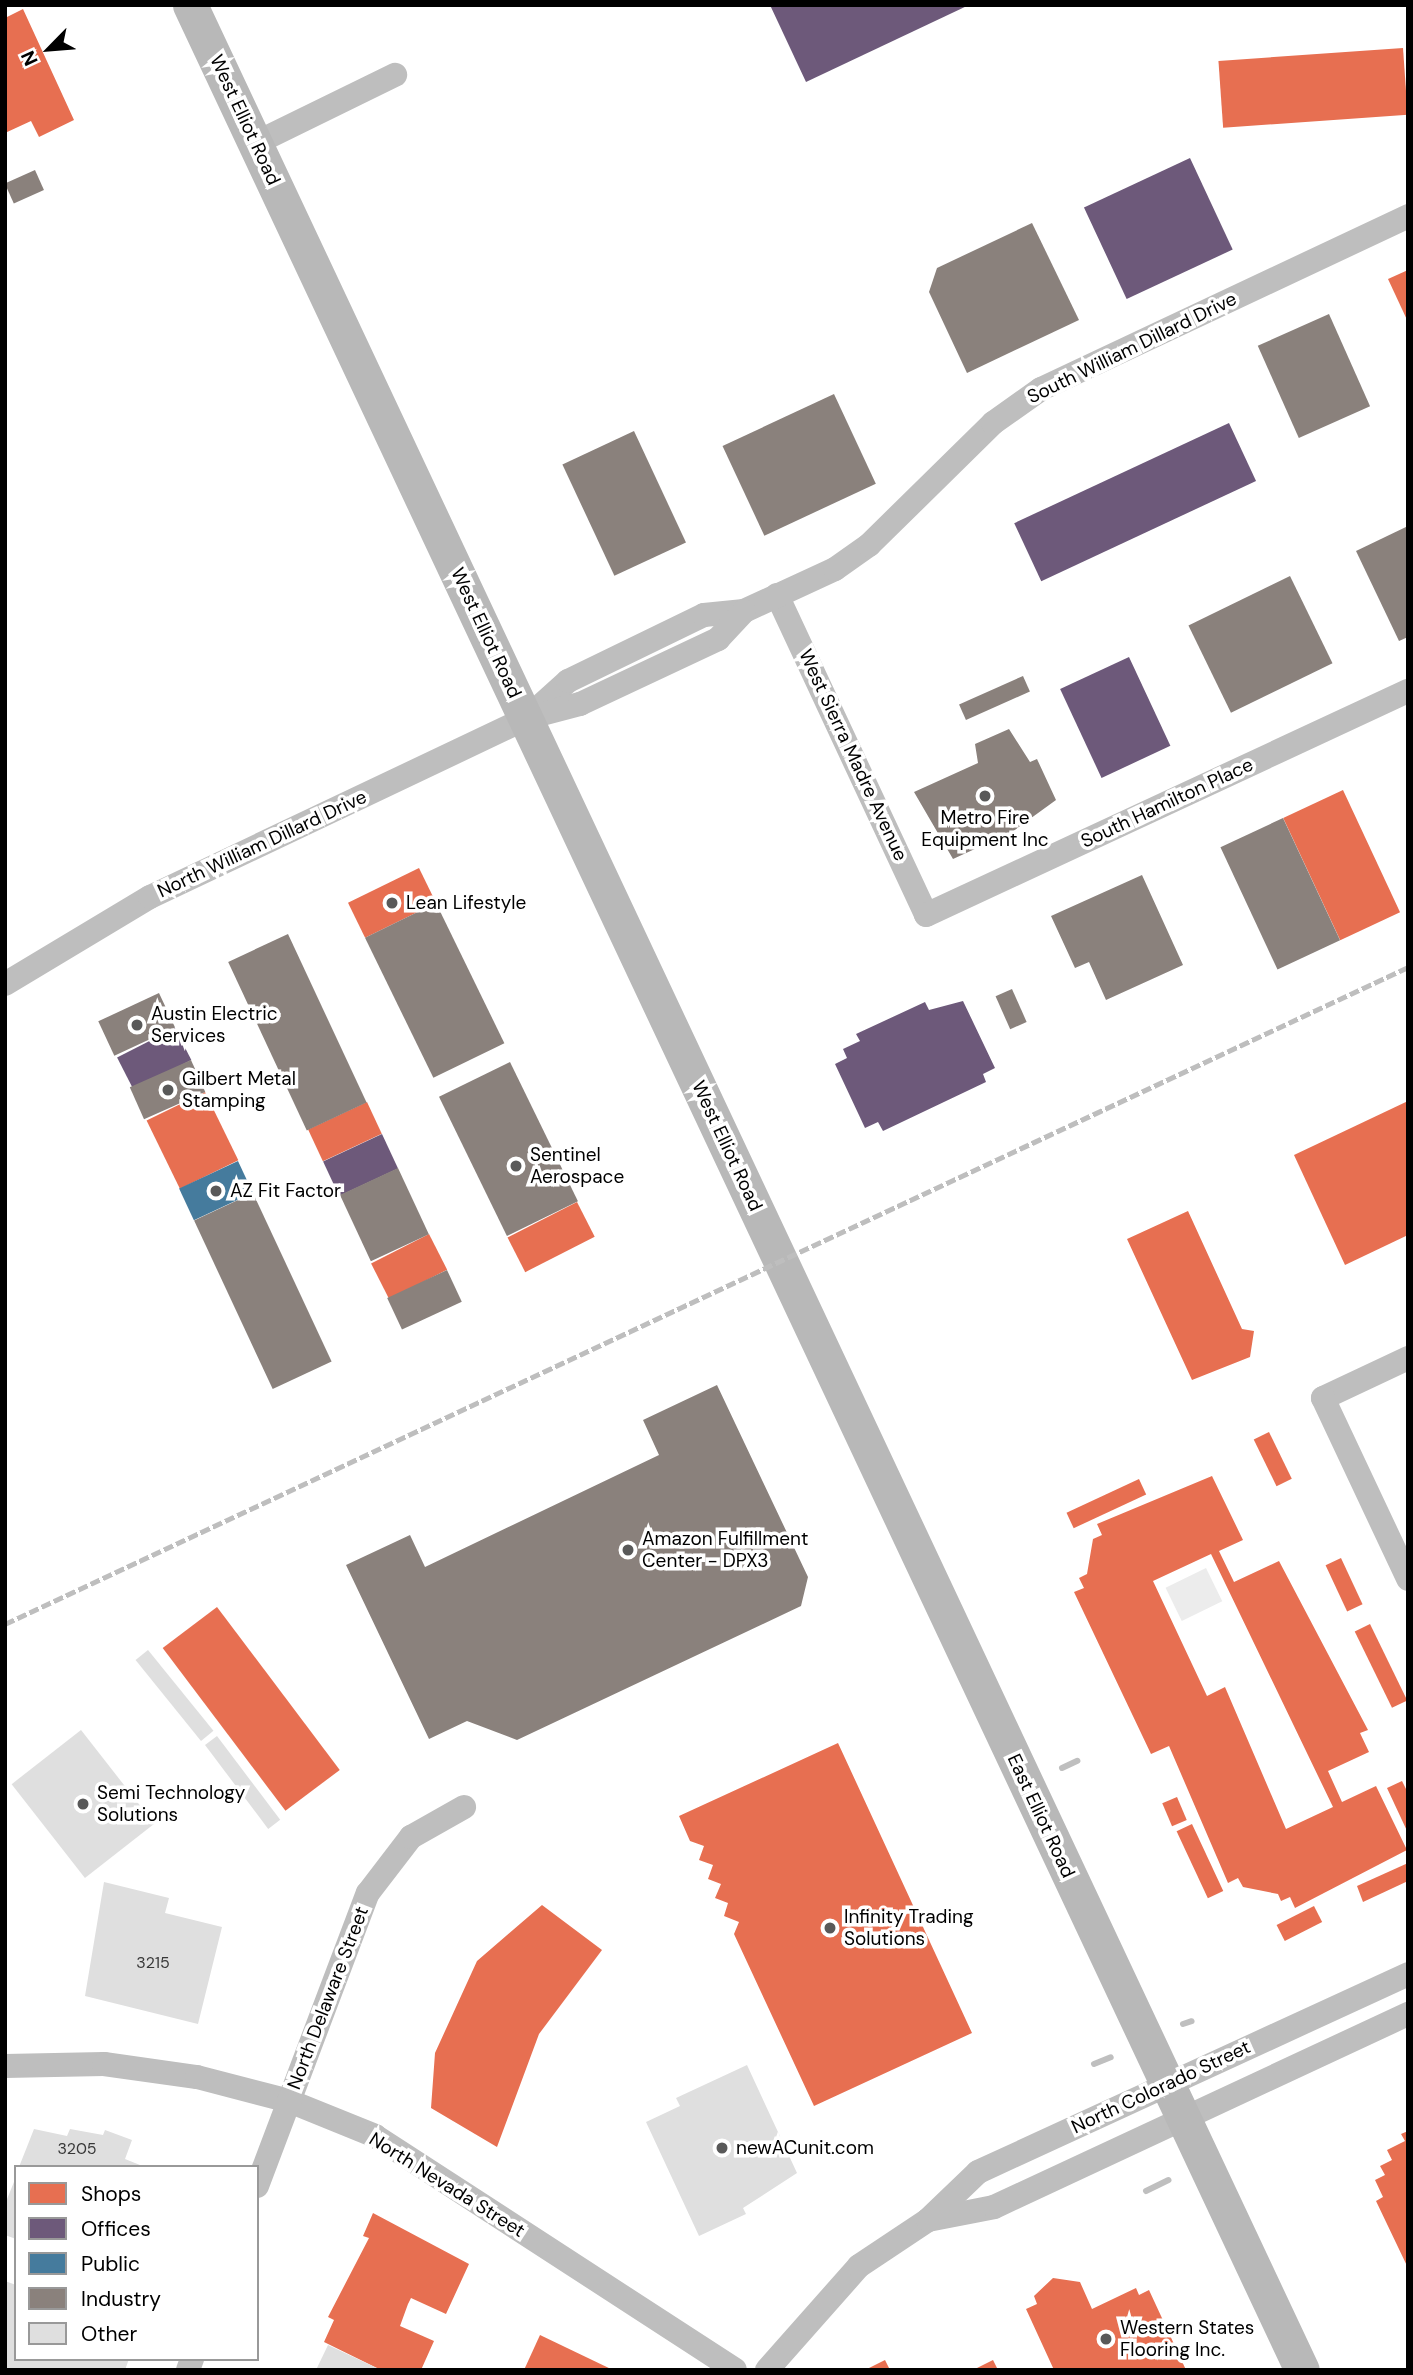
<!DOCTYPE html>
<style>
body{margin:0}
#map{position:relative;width:1413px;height:2375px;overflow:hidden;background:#fff;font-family:"DM Sans",sans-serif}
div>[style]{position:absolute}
.green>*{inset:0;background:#ececec;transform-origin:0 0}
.shops>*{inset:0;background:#e76f51;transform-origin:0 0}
.offices>*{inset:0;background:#6d597a;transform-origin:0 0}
.public>*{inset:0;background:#457b9d;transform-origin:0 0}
.industry>*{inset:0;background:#8a817c;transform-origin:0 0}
.stream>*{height:6px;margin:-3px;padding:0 3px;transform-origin:3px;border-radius:3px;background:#bfbfbf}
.building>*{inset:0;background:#dfdfdf;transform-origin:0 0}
.minor>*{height:24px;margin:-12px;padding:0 12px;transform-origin:12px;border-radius:12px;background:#bebebe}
.secondary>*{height:35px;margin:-17.5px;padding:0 17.5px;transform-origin:17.5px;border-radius:17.5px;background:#b8b8b8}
.rail>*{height:5px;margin-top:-2.5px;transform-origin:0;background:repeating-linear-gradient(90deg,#bebebe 0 10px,transparent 0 13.5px)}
.dots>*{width:19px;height:19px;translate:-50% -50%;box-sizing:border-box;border:4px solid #fff;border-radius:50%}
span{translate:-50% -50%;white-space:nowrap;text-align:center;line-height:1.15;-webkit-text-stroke:7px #fff;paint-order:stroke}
.number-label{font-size:16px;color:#383838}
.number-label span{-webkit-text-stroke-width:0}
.street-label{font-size:19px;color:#000}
.poi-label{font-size:19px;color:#000}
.left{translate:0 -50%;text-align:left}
.frame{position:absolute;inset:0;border:7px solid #000;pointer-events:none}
.legend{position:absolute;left:14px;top:2165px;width:245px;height:196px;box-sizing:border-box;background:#fff;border:2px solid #999;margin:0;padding:9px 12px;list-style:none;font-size:21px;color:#000}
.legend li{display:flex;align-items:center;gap:14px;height:35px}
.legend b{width:35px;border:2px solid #999}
.north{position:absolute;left:14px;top:14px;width:70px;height:70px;-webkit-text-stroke:5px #fff;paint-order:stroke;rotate:245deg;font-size:19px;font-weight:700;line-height:28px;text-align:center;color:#000}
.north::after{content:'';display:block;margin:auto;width:24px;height:32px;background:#000;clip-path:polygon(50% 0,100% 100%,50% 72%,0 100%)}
</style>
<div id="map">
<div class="green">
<i style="left:1206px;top:1568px;width:37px;height:45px;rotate:64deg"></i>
</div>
<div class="shops">
<i style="clip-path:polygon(23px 9px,74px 120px,39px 137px,31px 121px,5px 133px,5px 18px)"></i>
<i style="left:1403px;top:48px;width:67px;height:185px;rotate:86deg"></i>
<i style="clip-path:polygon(1408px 270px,1408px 322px,1388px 279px)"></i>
<i style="left:1343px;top:790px;width:135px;height:66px;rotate:65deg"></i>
<i style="left:419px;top:868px;width:39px;height:79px;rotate:64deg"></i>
<i style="left:205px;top:1092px;width:76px;height:65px;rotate:64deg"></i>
<i style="clip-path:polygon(1408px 1101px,1408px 1235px,1345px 1265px,1294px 1155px)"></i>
<i style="left:367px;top:1102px;width:35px;height:65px;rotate:65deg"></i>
<i style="left:577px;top:1202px;width:39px;height:78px;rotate:63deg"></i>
<i style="clip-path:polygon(1188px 1211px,1242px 1329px,1254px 1331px,1250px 1357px,1192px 1380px,1127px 1239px)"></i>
<i style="left:429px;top:1234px;width:40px;height:65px;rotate:63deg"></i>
<i style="left:1269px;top:1432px;width:52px;height:17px;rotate:64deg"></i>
<i style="clip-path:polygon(evenodd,1212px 1476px,1243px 1540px,1219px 1551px,1234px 1582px,1279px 1561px,1368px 1730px,1360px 1733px,1369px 1752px,1328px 1771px,1342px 1802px,1376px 1786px,1407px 1850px,1295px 1908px,1290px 1897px,1281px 1901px,1278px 1894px,1243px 1887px,1238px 1878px,1228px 1883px,1169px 1746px,1151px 1754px,1074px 1592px,1084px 1588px,1079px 1578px,1087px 1574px,1093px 1539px,1102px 1535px,1097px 1524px,1212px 1476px,1211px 1554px,1333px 1807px,1286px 1829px,1225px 1687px,1207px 1696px,1153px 1581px,1211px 1554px)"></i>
<i style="left:1139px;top:1479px;width:17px;height:80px;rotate:65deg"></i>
<i style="left:1341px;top:1558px;width:51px;height:17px;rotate:65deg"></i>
<i style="left:217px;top:1607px;width:204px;height:68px;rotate:53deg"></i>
<i style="left:1370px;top:1624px;width:85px;height:17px;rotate:64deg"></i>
<i style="clip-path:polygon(838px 1743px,972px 2033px,814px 2106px,734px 1934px,739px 1922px,724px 1916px,728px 1903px,715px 1898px,721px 1884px,708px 1879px,713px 1865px,699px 1860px,704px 1846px,690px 1841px,679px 1816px)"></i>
<i style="clip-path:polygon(1402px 1781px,1408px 1793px,1408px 1833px,1387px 1788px)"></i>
<i style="left:1177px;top:1797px;width:25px;height:16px;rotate:67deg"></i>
<i style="left:1192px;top:1824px;width:74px;height:17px;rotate:65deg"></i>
<i style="clip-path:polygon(1408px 1863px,1408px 1881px,1363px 1902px,1357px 1886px)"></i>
<i style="clip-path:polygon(542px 1905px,602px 1950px,539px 2034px,497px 2147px,431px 2108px,435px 2053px,477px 1961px)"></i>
<i style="left:1314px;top:1906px;width:18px;height:42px;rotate:63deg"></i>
<i style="clip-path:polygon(1408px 2131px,1408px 2268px,1376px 2201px,1383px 2197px,1375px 2180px,1385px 2175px,1380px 2166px,1392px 2160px,1387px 2150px,1405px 2141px,1401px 2134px)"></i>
<i style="clip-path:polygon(373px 2213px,469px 2264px,446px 2314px,411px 2298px,408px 2304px,400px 2326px,434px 2341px,421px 2370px,381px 2370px,324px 2342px,334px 2320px,328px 2317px,369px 2238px,363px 2236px)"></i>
<i style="clip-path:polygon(1053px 2278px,1080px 2282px,1092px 2309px,1136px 2288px,1139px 2295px,1149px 2290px,1186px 2370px,1054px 2370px,1026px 2309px,1037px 2304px,1034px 2296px)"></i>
<i style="clip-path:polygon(540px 2335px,613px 2370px,524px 2370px)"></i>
<i style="clip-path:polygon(885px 2360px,890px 2370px,865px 2370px)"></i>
<i style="clip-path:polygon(993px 2360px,998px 2370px,973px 2370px)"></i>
</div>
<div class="offices">
<i style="clip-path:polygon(770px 5px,969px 5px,806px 82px)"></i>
<i style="left:1190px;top:158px;width:101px;height:117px;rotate:65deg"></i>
<i style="left:1229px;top:423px;width:64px;height:237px;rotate:65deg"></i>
<i style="left:1129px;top:657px;width:98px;height:76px;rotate:65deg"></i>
<i style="clip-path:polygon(963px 1001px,995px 1068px,983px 1074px,986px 1082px,883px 1131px,878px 1122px,865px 1128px,835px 1064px,847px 1058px,843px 1049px,860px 1041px,856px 1034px,925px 1002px,929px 1010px)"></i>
<i style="left:175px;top:1028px;width:36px;height:65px;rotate:63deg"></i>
<i style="left:382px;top:1134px;width:38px;height:65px;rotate:65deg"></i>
</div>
<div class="public">
<i style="left:238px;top:1161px;width:35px;height:65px;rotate:65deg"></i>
</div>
<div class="industry">
<i style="left:35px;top:170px;width:22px;height:33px;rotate:66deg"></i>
<i style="clip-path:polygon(1032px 223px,1079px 320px,967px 373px,929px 292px,937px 268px)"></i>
<i style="left:1329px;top:314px;width:101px;height:78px;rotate:66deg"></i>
<i style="left:834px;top:394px;width:99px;height:123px;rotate:65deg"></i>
<i style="left:634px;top:431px;width:123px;height:79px;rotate:65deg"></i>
<i style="clip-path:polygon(1408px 526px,1408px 637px,1399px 641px,1356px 551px)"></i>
<i style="left:1290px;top:576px;width:97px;height:113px;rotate:64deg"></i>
<i style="left:1023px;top:676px;width:17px;height:70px;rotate:66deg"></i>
<i style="clip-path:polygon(1009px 729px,1030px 762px,1037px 759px,1056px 800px,1012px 832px,953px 859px,914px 792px,978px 763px,975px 744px)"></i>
<i style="left:1283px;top:818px;width:135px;height:69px;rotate:65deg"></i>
<i style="clip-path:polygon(1142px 875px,1183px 965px,1106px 1000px,1089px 962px,1075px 968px,1051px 916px)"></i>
<i style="left:436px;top:903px;width:156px;height:79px;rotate:64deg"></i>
<i style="left:288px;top:934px;width:186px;height:66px;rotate:65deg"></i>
<i style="left:1012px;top:989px;width:36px;height:18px;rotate:66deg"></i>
<i style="left:159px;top:993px;width:38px;height:67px;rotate:65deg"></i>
<i style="left:191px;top:1060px;width:35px;height:67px;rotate:66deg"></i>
<i style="left:510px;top:1062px;width:155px;height:79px;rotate:64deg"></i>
<i style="left:398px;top:1168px;width:73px;height:64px;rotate:65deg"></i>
<i style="left:253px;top:1193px;width:186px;height:65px;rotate:65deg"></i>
<i style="left:447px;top:1270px;width:35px;height:66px;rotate:65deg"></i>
<i style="clip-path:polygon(717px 1385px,808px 1577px,801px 1606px,517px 1740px,467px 1721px,429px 1739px,346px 1565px,410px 1535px,425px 1567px,659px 1455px,643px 1420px)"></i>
</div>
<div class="stream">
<i style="left:1062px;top:1768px;width:17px;rotate:-25deg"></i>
<i style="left:1183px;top:2024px;width:9px;rotate:-18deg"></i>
<i style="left:1094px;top:2064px;width:18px;rotate:-22deg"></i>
<i style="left:1146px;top:2191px;width:25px;rotate:-26deg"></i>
</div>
<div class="building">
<i style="left:148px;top:1650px;width:104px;height:16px;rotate:51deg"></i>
<i style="left:81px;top:1730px;width:119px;height:88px;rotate:52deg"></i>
<i style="left:217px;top:1736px;width:105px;height:15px;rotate:53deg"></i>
<i style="clip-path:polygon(104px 1882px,169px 1898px,165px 1913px,222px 1927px,198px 2024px,85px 1996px)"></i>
<i style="clip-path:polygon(747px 2065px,797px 2173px,743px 2208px,746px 2214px,699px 2236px,646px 2122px,680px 2106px,676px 2098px)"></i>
<i style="clip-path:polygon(34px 2129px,67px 2136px,70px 2129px,103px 2135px,105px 2130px,132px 2140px,125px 2159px,140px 2165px,19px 2167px)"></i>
<i style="clip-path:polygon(16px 2177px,16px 2239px,5px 2235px,5px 2204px)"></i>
<i style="clip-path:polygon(5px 2281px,16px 2285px,16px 2359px,129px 2359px,125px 2370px,5px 2370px)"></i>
<i style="clip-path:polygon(328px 2345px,381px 2370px,316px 2370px)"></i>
</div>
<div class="minor">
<i style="left:256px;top:143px;width:155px;rotate:-26.1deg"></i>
<i style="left:777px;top:595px;width:353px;rotate:65deg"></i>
<i style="left:926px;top:915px;width:532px;rotate:-24.93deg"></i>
<i style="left:527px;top:718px;width:55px;rotate:-42.1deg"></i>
<i style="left:568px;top:681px;width:151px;rotate:-25.9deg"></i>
<i style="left:704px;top:615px;width:40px;rotate:-5.7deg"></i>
<i style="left:744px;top:611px;width:100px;rotate:-24.8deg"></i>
<i style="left:835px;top:569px;width:42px;rotate:-35.2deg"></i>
<i style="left:869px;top:545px;width:174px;rotate:-44.5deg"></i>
<i style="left:993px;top:423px;width:59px;rotate:-35.3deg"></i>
<i style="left:1041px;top:389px;width:406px;rotate:-25.2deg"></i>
<i style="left:5px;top:984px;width:169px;rotate:-31deg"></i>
<i style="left:150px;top:897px;width:417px;rotate:-25.4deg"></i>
<i style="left:527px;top:718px;width:55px;rotate:-14.8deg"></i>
<i style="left:580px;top:704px;width:153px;rotate:-25.2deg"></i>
<i style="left:718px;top:639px;width:38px;rotate:-47deg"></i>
<i style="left:1408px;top:1358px;width:94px;rotate:154.8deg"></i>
<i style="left:1323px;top:1398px;width:200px;rotate:64.8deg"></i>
<i style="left:5px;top:2066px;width:99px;rotate:-1.2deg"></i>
<i style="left:104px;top:2064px;width:94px;rotate:8deg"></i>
<i style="left:197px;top:2077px;width:95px;rotate:14.6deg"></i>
<i style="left:289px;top:2101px;width:93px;rotate:22.1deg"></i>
<i style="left:375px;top:2136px;width:429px;rotate:33deg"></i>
<i style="left:257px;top:2186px;width:313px;rotate:-69.3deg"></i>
<i style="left:368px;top:1893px;width:71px;rotate:-52.5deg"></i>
<i style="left:411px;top:1837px;width:61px;rotate:-29.5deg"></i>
<i style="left:928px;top:2220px;width:67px;rotate:-11.1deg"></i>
<i style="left:994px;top:2207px;width:457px;rotate:-25deg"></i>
<i style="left:188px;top:2370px;width:12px;rotate:-70deg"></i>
<i style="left:767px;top:2370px;width:139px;rotate:-48.5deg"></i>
<i style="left:859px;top:2266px;width:83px;rotate:-33.7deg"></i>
<i style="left:928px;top:2220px;width:69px;rotate:-43.8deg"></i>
<i style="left:978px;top:2172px;width:473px;rotate:-24.7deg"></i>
</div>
<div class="secondary">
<i style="left:190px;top:5px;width:2613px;rotate:64.82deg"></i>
</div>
<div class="rail">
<i style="left:5px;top:1624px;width:1549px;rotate:-25.09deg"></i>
</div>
<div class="dots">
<i style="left:985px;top:796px;background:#595959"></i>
<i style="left:392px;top:903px;background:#595959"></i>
<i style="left:137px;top:1025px;background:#595959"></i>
<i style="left:168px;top:1090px;background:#595959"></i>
<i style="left:516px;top:1166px;background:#595959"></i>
<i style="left:216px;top:1191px;background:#595959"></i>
<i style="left:628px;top:1550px;background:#595959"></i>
<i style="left:83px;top:1804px;background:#595959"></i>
<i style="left:830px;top:1928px;background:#595959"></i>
<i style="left:722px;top:2148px;background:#595959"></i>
<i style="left:1106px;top:2339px;background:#595959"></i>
</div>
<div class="number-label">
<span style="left:153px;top:1963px">3215</span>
<span style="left:77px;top:2149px">3205</span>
</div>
<div class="street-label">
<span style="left:245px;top:120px;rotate:65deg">West Elliot Road</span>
<span style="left:1132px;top:348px;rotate:-26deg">South William Dillard Drive</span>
<span style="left:486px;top:633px;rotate:65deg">West Elliot Road</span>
<span style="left:853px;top:755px;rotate:65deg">West Sierra Madre Avenue</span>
<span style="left:1167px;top:803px;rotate:-25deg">South Hamilton Place</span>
<span style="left:262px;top:844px;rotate:-25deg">North William Dillard Drive</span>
<span style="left:727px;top:1146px;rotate:65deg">West Elliot Road</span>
<span style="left:1041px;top:1816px;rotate:65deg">East Elliot Road</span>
<span style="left:328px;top:1998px;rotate:-69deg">North Delaware Street</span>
<span style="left:1161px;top:2087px;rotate:-25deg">North Colorado Street</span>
<span style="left:447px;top:2185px;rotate:32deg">North Nevada Street</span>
</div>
<div class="poi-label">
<span style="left:985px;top:829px">Metro Fire<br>Equipment Inc</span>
<span class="left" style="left:406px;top:903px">Lean Lifestyle</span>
<span class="left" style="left:151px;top:1025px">Austin Electric<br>Services</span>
<span class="left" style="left:182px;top:1090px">Gilbert Metal<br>Stamping</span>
<span class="left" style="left:530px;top:1166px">Sentinel<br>Aerospace</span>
<span class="left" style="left:230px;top:1191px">AZ Fit Factor</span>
<span class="left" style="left:642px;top:1550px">Amazon Fulfillment<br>Center - DPX3</span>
<span class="left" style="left:97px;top:1804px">Semi Technology<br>Solutions</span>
<span class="left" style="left:844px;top:1928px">Infinity Trading<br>Solutions</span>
<span class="left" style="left:736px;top:2148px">newACunit.com</span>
<span class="left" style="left:1120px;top:2339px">Western States<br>Flooring Inc.</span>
</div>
<div class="frame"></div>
<ul class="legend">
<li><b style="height:19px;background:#e76f51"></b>Shops</li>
<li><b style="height:19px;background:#6d597a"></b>Offices</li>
<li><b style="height:19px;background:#457b9d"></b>Public</li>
<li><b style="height:19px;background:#8a817c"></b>Industry</li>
<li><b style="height:19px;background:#dfdfdf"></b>Other</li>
</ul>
<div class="north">N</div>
</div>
